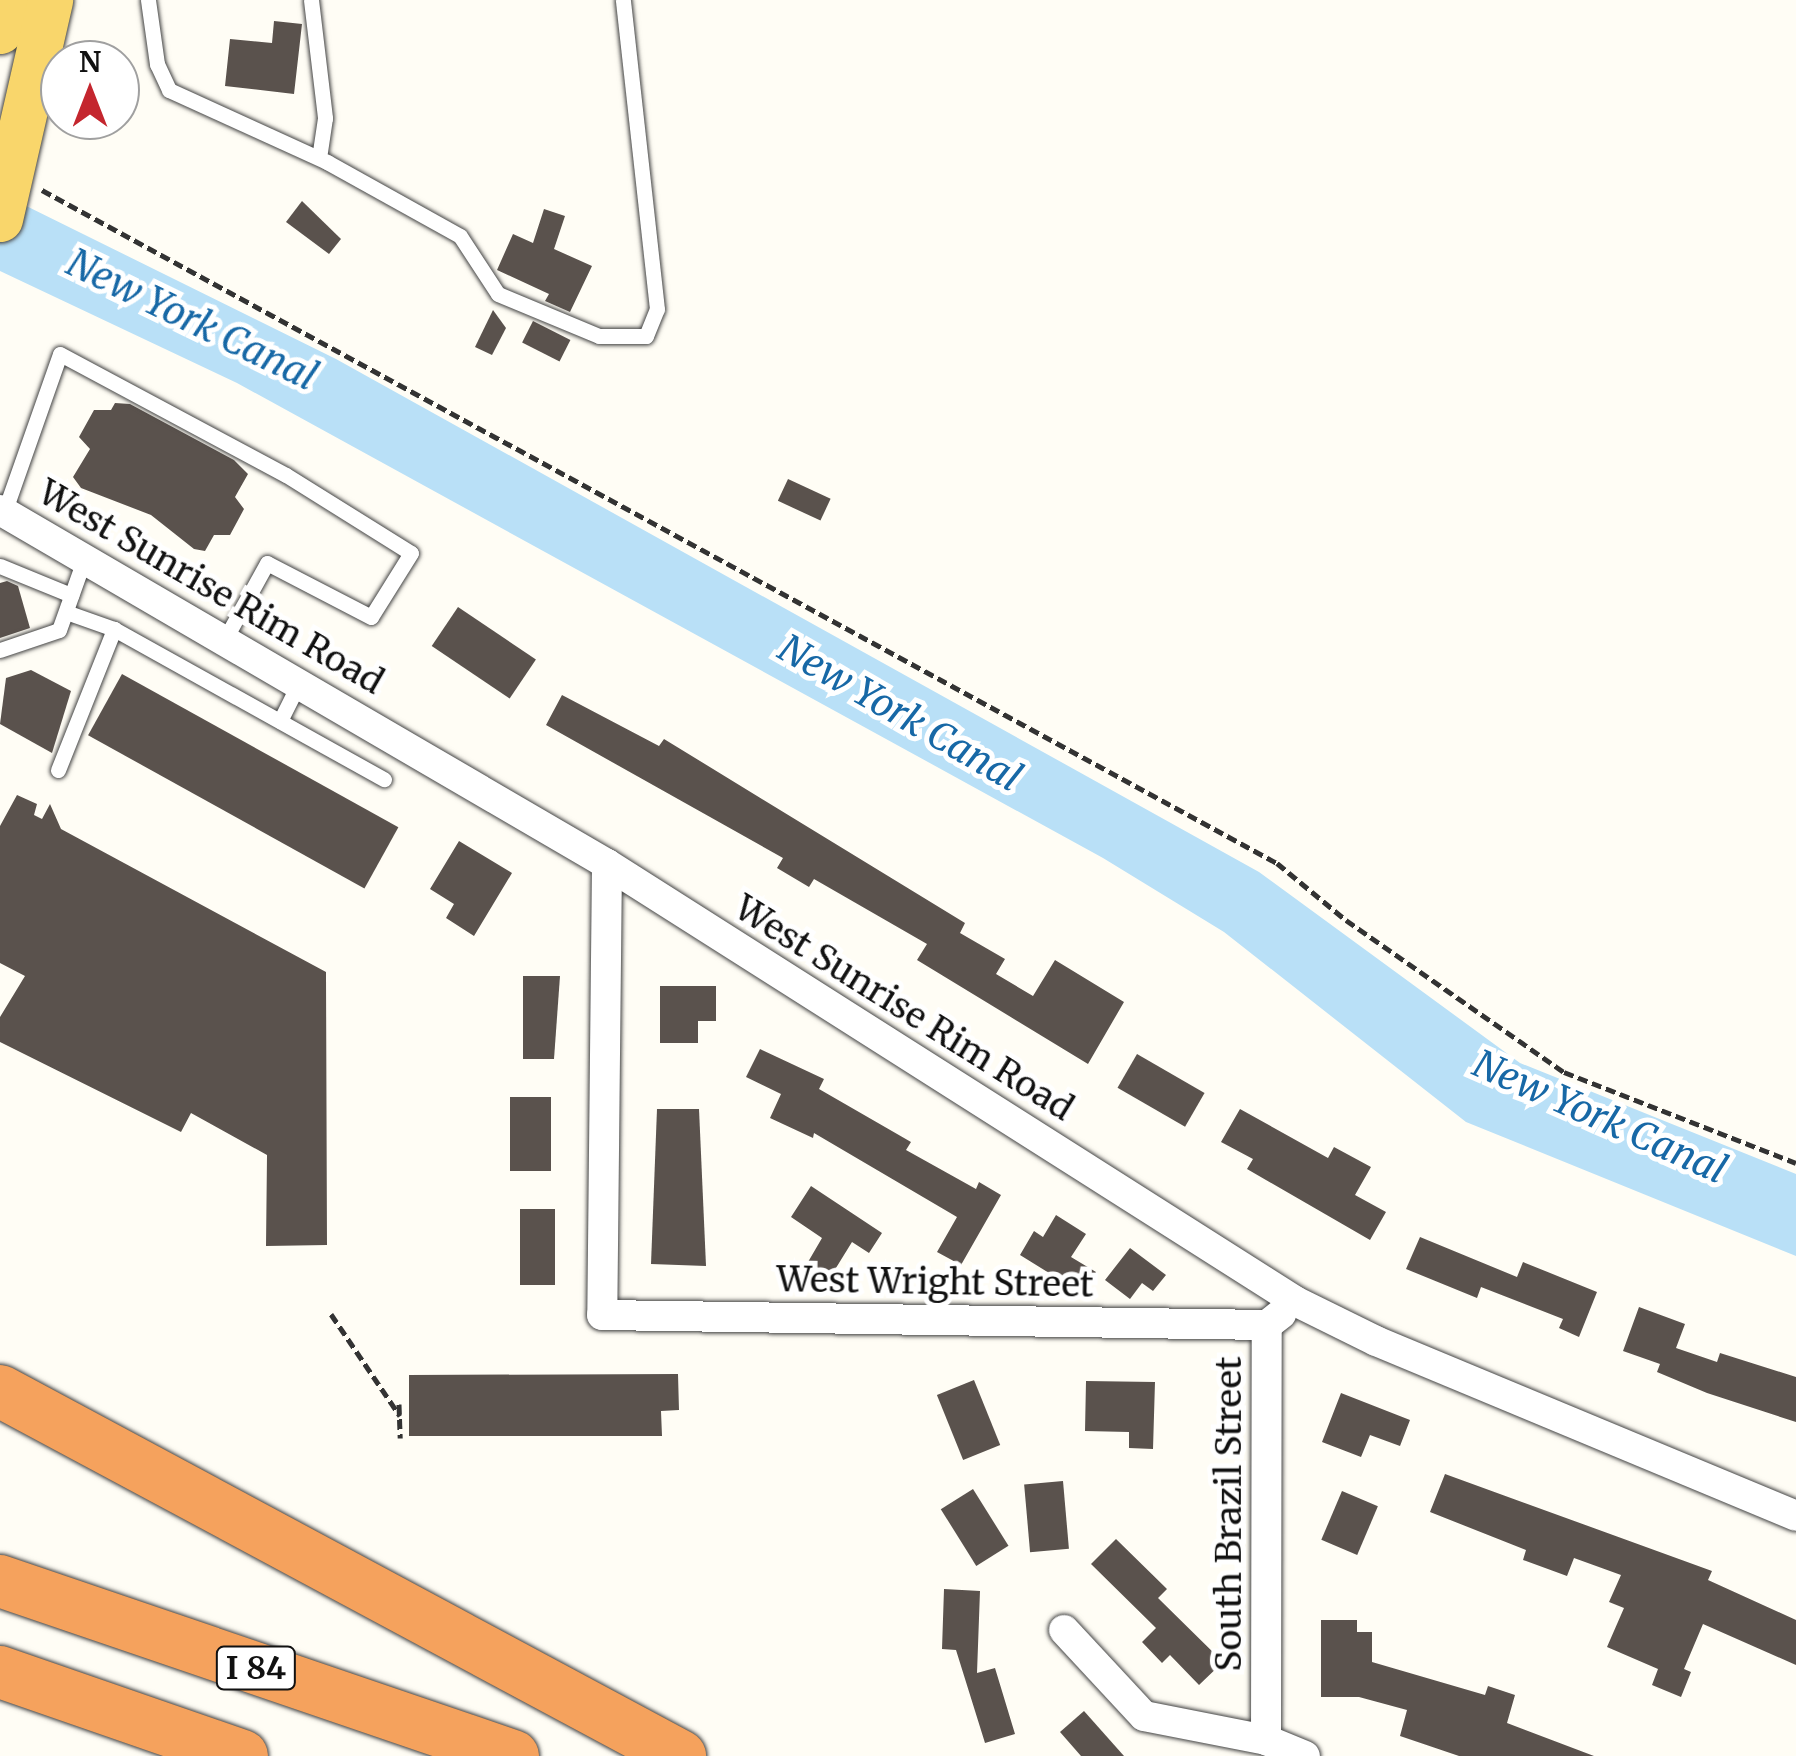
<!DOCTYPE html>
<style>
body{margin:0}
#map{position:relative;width:1796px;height:1756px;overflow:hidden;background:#fffdf5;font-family:Merriweather,serif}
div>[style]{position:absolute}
.water>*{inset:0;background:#b9e0f7}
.building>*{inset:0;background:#5a524d;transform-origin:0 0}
.path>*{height:5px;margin-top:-2.5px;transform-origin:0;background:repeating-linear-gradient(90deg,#333 0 10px,transparent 0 15px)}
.roads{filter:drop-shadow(0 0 2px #444) drop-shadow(0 0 2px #444)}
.lane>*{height:15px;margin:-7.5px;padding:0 7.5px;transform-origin:7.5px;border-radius:7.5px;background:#fff}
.street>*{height:30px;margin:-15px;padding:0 15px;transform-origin:15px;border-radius:15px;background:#fff}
.primary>*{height:45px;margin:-22.5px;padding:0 22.5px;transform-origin:22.5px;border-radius:22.5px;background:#f9d66b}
.highway>*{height:52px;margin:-26px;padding:0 26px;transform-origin:26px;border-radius:26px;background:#f5a25d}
span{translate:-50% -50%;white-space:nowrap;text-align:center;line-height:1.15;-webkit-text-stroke:10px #fff;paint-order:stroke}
.shield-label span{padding:2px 8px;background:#fff;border:2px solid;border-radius:8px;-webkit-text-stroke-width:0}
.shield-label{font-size:32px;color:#111;font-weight:700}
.street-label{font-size:35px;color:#111}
.water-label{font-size:38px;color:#1768a6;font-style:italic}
.north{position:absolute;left:40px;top:40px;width:100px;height:100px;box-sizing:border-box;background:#fff;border:2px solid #a0a0a0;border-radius:50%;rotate:0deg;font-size:28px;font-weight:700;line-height:40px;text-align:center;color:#111}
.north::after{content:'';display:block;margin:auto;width:35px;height:45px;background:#c4262e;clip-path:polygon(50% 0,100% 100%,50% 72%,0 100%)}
</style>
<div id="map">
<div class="water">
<i style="clip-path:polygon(0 193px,336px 359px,1259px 872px,1520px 1063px,1796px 1174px,1796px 1256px,1466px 1122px,1224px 932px,1103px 858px,237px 383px,0 271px)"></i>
</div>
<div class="building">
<i style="clip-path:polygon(274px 21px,302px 24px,294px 94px,225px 86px,230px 39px,272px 43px)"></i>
<i style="clip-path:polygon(302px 201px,341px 239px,329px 254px,286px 222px)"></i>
<i style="clip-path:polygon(544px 209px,565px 216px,554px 249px,592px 266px,570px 312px,545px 301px,549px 294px,497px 270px,513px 234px,533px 243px)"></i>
<i style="clip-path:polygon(493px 310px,506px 328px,492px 355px,475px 347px)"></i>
<i style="left:533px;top:321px;width:42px;height:24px;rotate:27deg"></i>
<i style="clip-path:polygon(115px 403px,130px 404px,234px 460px,248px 474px,235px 497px,244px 509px,230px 535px,214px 535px,205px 551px,194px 549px,151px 515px,81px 488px,73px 477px,90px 449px,79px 437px,94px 410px,111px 410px)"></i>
<i style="left:788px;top:479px;width:47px;height:24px;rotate:25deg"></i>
<i style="clip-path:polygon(7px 581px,18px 586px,30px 628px,0 638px,0 583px)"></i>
<i style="left:458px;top:607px;width:94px;height:47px;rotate:34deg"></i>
<i style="clip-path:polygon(31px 670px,71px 691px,52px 753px,0 724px,6px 678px)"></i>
<i style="left:122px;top:674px;width:316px;height:70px;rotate:29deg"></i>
<i style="clip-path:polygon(562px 695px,659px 746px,664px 739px,965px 923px,960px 933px,1005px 959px,996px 974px,1033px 996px,1055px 960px,1124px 1002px,1088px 1064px,917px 960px,927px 944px,814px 879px,809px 887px,777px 868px,783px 858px,546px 725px)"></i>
<i style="clip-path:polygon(17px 795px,37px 804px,34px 815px,42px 819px,50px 804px,61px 829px,326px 972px,327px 1245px,266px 1246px,267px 1155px,191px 1113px,181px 1132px,0 1042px,0 1017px,25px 976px,0 963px,0 826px)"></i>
<i style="clip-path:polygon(459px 841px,512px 873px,474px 936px,446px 918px,454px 904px,430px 889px)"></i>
<i style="clip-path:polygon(523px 976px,560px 976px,554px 1059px,523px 1059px)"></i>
<i style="clip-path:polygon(660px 986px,716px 986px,716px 1021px,698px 1021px,698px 1043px,660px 1043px)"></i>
<i style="clip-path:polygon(760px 1049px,824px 1079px,819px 1089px,911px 1142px,906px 1150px,976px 1189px,979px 1182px,1001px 1195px,961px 1265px,937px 1252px,957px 1217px,814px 1133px,813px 1138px,770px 1118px,781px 1094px,746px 1077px)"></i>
<i style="left:1137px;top:1054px;width:78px;height:39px;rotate:30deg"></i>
<i style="left:510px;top:1097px;width:41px;height:74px"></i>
<i style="clip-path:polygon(657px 1109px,699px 1109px,706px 1266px,651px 1264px)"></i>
<i style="clip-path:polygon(1240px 1109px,1328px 1158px,1334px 1147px,1371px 1167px,1355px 1195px,1386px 1212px,1370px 1240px,1247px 1169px,1253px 1159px,1221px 1142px)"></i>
<i style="clip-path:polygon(811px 1186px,882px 1233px,869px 1253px,852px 1242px,831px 1276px,808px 1262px,822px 1238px,791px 1217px)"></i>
<i style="left:520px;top:1209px;width:35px;height:76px"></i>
<i style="clip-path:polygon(1056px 1215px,1086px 1234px,1071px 1257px,1096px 1272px,1083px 1294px,1020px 1255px,1034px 1231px,1043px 1237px)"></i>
<i style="clip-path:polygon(1420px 1237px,1517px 1277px,1523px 1262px,1597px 1292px,1579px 1337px,1559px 1328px,1563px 1319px,1481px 1287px,1477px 1298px,1406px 1269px)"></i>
<i style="clip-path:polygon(1130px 1248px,1166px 1275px,1153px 1291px,1142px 1283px,1130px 1299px,1105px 1280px)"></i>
<i style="clip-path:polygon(1639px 1307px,1685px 1324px,1676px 1348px,1717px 1362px,1720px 1353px,1796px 1377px,1796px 1422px,1707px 1393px,1657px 1372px,1660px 1364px,1623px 1351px)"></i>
<i style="clip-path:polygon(678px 1374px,679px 1410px,661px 1411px,662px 1436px,409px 1436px,409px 1375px)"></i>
<i style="left:974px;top:1380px;width:70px;height:40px;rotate:68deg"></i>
<i style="clip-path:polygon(1086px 1381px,1155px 1382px,1153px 1449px,1129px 1448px,1129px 1432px,1085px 1431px)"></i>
<i style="clip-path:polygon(1341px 1393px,1410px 1420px,1400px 1446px,1370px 1435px,1361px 1457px,1322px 1442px)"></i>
<i style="clip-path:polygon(1445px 1474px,1712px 1571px,1708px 1580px,1796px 1620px,1796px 1665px,1703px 1624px,1684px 1669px,1691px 1672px,1681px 1697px,1652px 1685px,1658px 1669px,1607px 1647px,1624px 1608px,1609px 1602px,1621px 1575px,1574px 1558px,1567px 1576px,1523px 1560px,1526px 1550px,1430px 1512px)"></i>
<i style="left:1063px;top:1481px;width:68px;height:39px;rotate:85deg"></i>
<i style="left:973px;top:1489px;width:67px;height:38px;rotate:58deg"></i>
<i style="left:1342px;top:1491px;width:39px;height:53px;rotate:23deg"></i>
<i style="clip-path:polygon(1116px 1539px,1167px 1589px,1158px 1598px,1223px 1662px,1199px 1685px,1170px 1655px,1162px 1663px,1142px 1642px,1156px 1628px,1091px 1564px)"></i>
<i style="clip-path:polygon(944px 1589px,980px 1591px,977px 1673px,995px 1668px,1015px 1734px,985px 1743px,956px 1650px,942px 1649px)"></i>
<i style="clip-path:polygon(1321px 1620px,1357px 1620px,1357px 1632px,1372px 1632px,1372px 1662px,1485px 1695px,1488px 1686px,1515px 1695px,1507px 1723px,1594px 1756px,1459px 1756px,1400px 1736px,1407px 1710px,1359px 1697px,1321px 1697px)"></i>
<i style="clip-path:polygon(1084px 1711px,1124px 1756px,1081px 1756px,1060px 1732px)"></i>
</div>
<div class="path">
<i style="left:42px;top:190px;width:1406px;rotate:28.59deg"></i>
<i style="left:1277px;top:863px;width:89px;rotate:39.6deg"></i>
<i style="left:1346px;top:920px;width:266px;rotate:34.9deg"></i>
<i style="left:1564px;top:1072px;width:249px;rotate:21.4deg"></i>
<i style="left:331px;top:1314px;width:123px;rotate:55.9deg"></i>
<i style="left:399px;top:1404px;width:34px;rotate:88deg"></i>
</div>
<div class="roads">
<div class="lane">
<i style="left:148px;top:0;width:65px;rotate:82deg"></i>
<i style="left:157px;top:64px;width:29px;rotate:65deg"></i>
<i style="left:169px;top:90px;width:174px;rotate:24.5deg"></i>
<i style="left:327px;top:162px;width:152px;rotate:29.1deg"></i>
<i style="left:460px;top:236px;width:69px;rotate:56.8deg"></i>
<i style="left:498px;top:294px;width:109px;rotate:22.6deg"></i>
<i style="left:599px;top:336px;width:47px"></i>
<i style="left:646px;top:336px;width:29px;rotate:-68deg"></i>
<i style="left:657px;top:309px;width:311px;rotate:-96.3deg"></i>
<i style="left:311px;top:0;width:119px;rotate:83.2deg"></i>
<i style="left:325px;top:118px;width:40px;rotate:98.5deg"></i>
<i style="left:5px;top:510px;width:165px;rotate:-70.6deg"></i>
<i style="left:60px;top:354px;width:256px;rotate:28.2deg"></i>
<i style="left:286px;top:475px;width:147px;rotate:32deg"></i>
<i style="left:411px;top:553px;width:75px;rotate:122deg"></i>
<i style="left:371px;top:617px;width:117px;rotate:-152.6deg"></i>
<i style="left:267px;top:563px;width:87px;rotate:118.9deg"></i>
<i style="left:0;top:566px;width:77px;rotate:22.2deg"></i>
<i style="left:66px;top:612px;width:51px;rotate:19.5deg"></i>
<i style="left:0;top:650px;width:62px;rotate:-18.7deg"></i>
<i style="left:59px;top:630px;width:77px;rotate:-70.4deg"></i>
<i style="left:280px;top:721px;width:42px;rotate:-63.4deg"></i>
<i style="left:58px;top:770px;width:152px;rotate:-68.3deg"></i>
<i style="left:114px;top:629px;width:309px;rotate:29.1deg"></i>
</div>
<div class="street">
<i style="left:0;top:510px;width:703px;rotate:30.25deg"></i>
<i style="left:607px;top:864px;width:815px;rotate:32.42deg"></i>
<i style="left:1295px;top:1301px;width:90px;rotate:26.3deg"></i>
<i style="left:1376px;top:1341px;width:455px;rotate:22.6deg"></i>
<i style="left:607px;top:864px;width:451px;rotate:90.6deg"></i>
<i style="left:602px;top:1315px;width:665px;rotate:0.86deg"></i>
<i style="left:1064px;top:1630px;width:117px;rotate:47.1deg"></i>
<i style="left:1144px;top:1716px;width:124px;rotate:11.1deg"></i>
<i style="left:1266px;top:1740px;width:42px;rotate:22.3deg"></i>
<i style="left:1266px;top:1740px;width:415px;rotate:-89.9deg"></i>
<i style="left:1267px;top:1325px;width:18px;rotate:-38deg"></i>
</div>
<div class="primary">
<i style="left:0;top:31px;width:32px;rotate:-77deg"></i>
<i style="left:0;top:219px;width:225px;rotate:-77.1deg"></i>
</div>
<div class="highway">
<i style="left:0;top:1391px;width:772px;rotate:28.23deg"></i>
<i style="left:0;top:1581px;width:542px;rotate:18.84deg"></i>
<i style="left:0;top:1672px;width:256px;rotate:19.1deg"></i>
</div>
</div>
<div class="shield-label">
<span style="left:256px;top:1668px">I 84</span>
</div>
<div class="street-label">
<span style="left:211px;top:587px;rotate:30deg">West Sunrise Rim Road</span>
<span style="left:904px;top:1008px;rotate:32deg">West Sunrise Rim Road</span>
<span style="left:935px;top:1282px;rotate:1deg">West Wright Street</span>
<span style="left:1229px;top:1514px;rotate:-90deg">South Brazil Street</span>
</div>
<div class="water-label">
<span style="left:192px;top:320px;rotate:26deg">New York Canal</span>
<span style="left:900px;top:713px;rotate:30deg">New York Canal</span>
<span style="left:1600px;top:1117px;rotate:24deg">New York Canal</span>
</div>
<div class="north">N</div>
</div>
